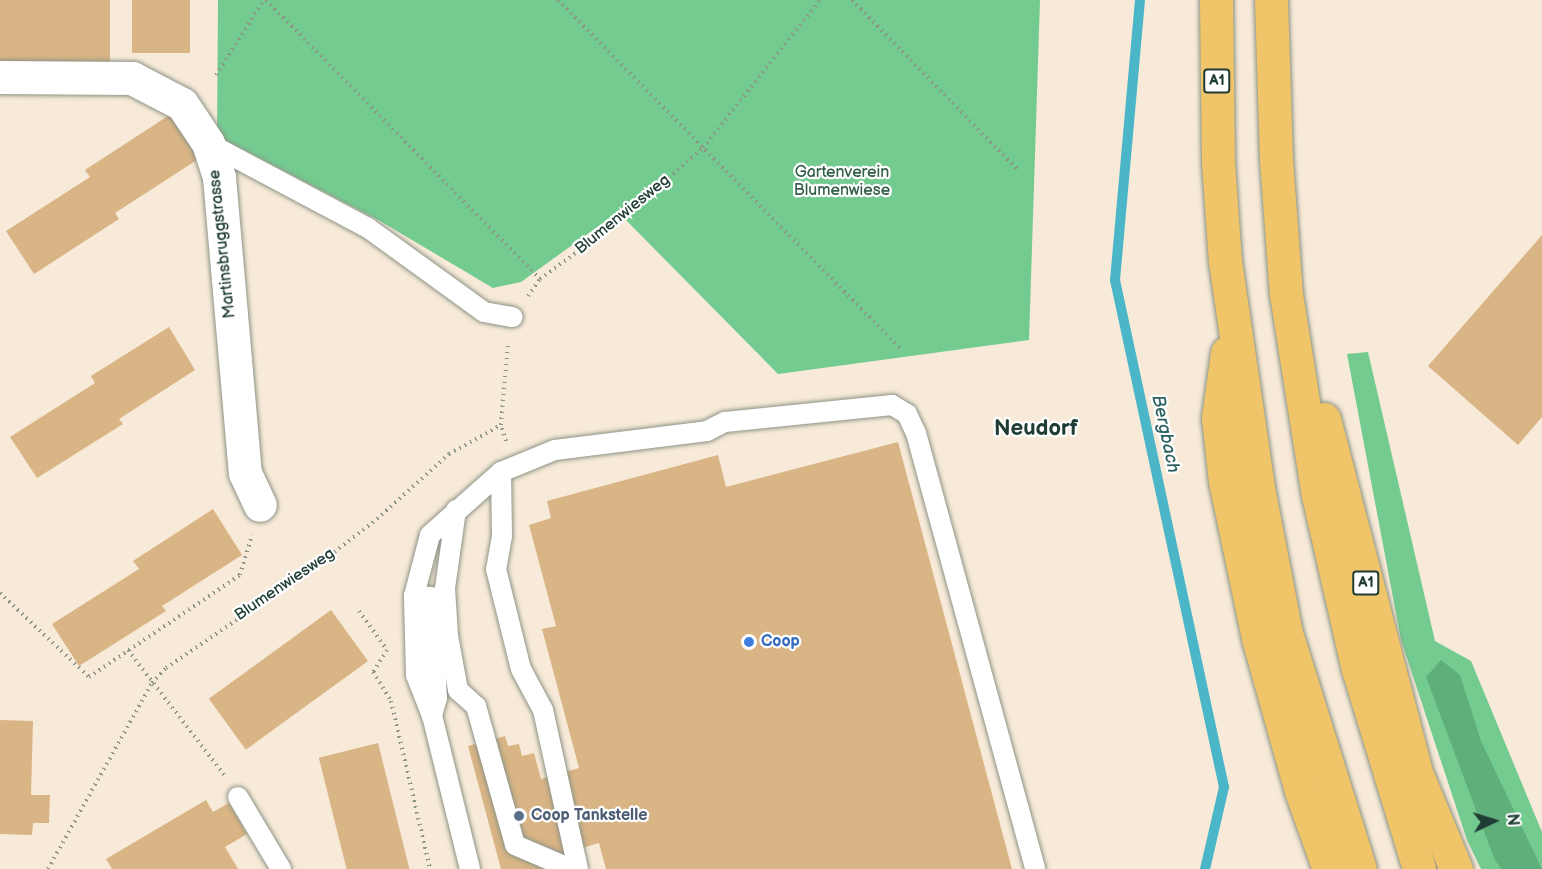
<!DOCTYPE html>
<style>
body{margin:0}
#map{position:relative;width:1542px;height:869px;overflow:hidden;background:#f8ead8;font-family:"Balsamiq Sans",sans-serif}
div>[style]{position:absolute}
.green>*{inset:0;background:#74cb90}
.forest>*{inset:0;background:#5faf7a}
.stream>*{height:10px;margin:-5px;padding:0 5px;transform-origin:5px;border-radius:5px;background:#4bb6c8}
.building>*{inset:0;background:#d9b485;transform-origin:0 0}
.path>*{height:4px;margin-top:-2px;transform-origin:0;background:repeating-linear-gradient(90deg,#8c9486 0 1.5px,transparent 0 6px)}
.roads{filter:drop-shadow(0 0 2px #8c9486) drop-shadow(0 0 2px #8c9486)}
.lane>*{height:20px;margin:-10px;padding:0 10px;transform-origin:10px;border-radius:10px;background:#fff}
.street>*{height:33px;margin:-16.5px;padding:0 16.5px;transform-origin:16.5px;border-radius:16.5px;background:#fff}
.highway>*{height:33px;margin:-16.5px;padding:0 16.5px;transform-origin:16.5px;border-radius:16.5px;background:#f0c469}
.dots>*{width:16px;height:16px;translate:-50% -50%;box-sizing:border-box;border:3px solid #fff;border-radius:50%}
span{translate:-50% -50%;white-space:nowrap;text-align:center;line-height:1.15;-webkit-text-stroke:4.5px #fff;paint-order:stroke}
.shield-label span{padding:2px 4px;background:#fff;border:2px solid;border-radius:4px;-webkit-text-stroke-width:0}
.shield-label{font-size:15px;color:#1f3d34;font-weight:700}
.park-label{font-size:16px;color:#34604b}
.street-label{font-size:16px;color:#1f3d34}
.shop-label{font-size:16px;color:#366cbe;font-weight:700}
.left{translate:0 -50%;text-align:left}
.service-label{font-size:16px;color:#4e5e75;font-weight:700}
.water-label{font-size:18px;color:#2c6160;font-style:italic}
.district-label{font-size:22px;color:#1f3d34;font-weight:700}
.north{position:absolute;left:1464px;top:791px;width:60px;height:60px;-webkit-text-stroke:4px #fff;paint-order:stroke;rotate:86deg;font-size:16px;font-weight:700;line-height:24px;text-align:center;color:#1f3d34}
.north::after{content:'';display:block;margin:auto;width:21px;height:27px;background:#1f3d34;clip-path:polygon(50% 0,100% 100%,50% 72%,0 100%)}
</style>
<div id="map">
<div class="green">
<i style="clip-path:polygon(218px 0,1040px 0,1029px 340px,778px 374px,618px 212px,521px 282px,493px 288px,380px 221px,217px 136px)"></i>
<i style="clip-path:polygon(1368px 352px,1435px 641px,1471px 661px,1542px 832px,1542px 869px,1481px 869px,1467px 840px,1401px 640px,1347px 354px)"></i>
</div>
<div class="forest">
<i style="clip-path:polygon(1441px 660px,1460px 675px,1481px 741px,1542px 869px,1501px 869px,1494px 858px,1426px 677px)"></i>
</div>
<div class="stream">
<i style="left:1140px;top:0;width:281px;rotate:95.1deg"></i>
<i style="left:1115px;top:280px;width:519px;rotate:77.87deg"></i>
<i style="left:1224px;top:787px;width:84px;rotate:103deg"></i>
</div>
<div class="building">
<i style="left:0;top:0;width:110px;height:66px"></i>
<i style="left:132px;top:0;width:58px;height:53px"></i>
<i style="clip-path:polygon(171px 114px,200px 158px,115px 213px,119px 219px,34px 274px,6px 231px,90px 177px,85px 170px)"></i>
<i style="clip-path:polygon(1542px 235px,1542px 417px,1518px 445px,1428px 366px)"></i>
<i style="clip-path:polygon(169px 327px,195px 370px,119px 419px,123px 424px,37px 478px,10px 437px,95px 383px,91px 376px)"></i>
<i style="clip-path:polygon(898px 442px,1012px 869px,606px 869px,599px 843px,561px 854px,565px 869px,501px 869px,468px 746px,505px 736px,508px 746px,519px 744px,522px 756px,534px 753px,541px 779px,579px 768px,542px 629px,556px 626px,529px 525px,551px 518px,547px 501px,718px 455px,726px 487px)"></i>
<i style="clip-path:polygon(213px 509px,242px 555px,162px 606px,166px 611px,79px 666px,52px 624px,139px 569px,133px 561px)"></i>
<i style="left:331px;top:610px;width:63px;height:151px;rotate:54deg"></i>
<i style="clip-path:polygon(0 720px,33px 721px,31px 795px,50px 795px,49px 823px,33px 823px,32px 835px,0 834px)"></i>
<i style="left:378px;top:743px;width:130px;height:61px;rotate:76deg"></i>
<i style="clip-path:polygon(206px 800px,213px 812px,229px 803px,247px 834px,225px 847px,238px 869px,112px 869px,106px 859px)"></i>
</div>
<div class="path">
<i style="left:266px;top:0;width:391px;rotate:45.5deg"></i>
<i style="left:558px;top:0;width:489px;rotate:45.5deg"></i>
<i style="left:852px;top:0;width:240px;rotate:45.7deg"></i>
<i style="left:216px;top:75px;width:89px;rotate:-57.4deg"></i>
<i style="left:528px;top:296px;width:21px;rotate:-55deg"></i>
<i style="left:540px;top:279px;width:92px;rotate:-36.1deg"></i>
<i style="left:614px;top:225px;width:118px;rotate:-40.9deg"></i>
<i style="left:703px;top:148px;width:189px;rotate:-51.7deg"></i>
<i style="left:506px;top:441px;width:17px;rotate:-107deg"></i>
<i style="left:501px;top:425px;width:82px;rotate:-85.1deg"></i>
<i style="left:0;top:593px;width:122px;rotate:43.3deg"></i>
<i style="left:89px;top:677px;width:182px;rotate:-34deg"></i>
<i style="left:240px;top:575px;width:42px;rotate:-73.3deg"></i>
<i style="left:359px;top:611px;width:48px;rotate:54.3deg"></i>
<i style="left:387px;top:650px;width:26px;rotate:122deg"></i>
<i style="left:373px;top:672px;width:34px;rotate:58deg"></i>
<i style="left:391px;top:701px;width:172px;rotate:76.9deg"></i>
<i style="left:128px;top:650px;width:159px;rotate:52.4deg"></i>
<i style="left:48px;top:869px;width:213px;rotate:-60.8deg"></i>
<i style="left:152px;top:683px;width:21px;rotate:-47deg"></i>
<i style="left:166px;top:668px;width:186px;rotate:-34.3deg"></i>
<i style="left:320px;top:563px;width:72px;rotate:-37.7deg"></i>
<i style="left:377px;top:519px;width:97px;rotate:-42.1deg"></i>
<i style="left:449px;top:454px;width:60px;rotate:-29.1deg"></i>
</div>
<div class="roads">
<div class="lane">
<i style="left:208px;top:143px;width:181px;rotate:28deg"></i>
<i style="left:368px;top:228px;width:143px;rotate:35.9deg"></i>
<i style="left:484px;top:312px;width:29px;rotate:10deg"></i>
<i style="left:501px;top:472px;width:64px;rotate:89.1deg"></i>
<i style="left:502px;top:536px;width:34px;rotate:100deg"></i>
<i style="left:496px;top:569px;width:103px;rotate:76deg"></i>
<i style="left:521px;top:669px;width:47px;rotate:61.8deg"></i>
<i style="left:543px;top:710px;width:163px;rotate:77.6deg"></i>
<i style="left:456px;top:510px;width:79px;rotate:98deg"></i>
<i style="left:445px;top:588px;width:48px;rotate:86.4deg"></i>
<i style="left:448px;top:636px;width:55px;rotate:79.5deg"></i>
<i style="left:458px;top:690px;width:24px;rotate:42deg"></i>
<i style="left:476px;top:706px;width:144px;rotate:74.3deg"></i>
<i style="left:515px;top:845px;width:61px;rotate:23.2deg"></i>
<i style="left:414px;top:596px;width:17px;rotate:3deg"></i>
<i style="left:431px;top:597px;width:101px;rotate:86.6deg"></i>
<i style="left:437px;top:698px;width:19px;rotate:106deg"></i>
<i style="left:238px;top:797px;width:84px;rotate:59.2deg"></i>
<i style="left:470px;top:869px;width:158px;rotate:-103.9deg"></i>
<i style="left:432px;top:716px;width:44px;rotate:-111.3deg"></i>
<i style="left:416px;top:675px;width:79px;rotate:-91.5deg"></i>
<i style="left:414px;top:596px;width:63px;rotate:-75.3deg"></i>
<i style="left:430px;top:535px;width:95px;rotate:-41.6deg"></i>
<i style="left:501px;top:472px;width:58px;rotate:-22.2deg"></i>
<i style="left:555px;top:450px;width:153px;rotate:-7.1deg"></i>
<i style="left:707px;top:431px;width:20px;rotate:-27deg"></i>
<i style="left:725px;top:422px;width:168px;rotate:-5.8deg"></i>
<i style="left:892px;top:405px;width:17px;rotate:31deg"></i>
<i style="left:907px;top:414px;width:21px;rotate:65deg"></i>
<i style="left:916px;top:433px;width:452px;rotate:74.7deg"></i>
</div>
<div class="street">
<i style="left:0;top:77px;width:132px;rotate:0.4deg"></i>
<i style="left:132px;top:78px;width:56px;rotate:27.5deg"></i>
<i style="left:182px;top:104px;width:47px;rotate:56.3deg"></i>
<i style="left:208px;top:143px;width:36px;rotate:72deg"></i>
<i style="left:219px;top:177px;width:297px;rotate:85deg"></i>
<i style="left:245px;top:473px;width:35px;rotate:65deg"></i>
</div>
<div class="highway">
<i style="left:1216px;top:0;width:162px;rotate:89.3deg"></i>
<i style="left:1218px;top:162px;width:99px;rotate:86deg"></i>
<i style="left:1225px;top:261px;width:234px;rotate:81.7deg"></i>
<i style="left:1259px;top:493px;width:143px;rotate:79.1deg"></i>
<i style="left:1286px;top:633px;width:247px;rotate:72.6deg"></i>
<i style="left:1271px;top:0;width:159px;rotate:88.2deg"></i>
<i style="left:1276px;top:159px;width:135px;rotate:85.8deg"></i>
<i style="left:1286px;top:294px;width:204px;rotate:81deg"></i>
<i style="left:1318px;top:495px;width:179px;rotate:77.1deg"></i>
<i style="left:1358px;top:669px;width:209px;rotate:73deg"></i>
<i style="left:1227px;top:353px;width:66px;rotate:97.9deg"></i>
<i style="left:1218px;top:418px;width:63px;rotate:83.7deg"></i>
<i style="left:1225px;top:481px;width:160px;rotate:78.1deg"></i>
<i style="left:1258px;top:638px;width:159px;rotate:74.3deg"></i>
<i style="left:1301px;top:791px;width:83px;rotate:70.3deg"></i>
<i style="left:1324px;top:419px;width:368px;rotate:75.4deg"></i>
<i style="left:1417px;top:775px;width:102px;rotate:67.5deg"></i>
</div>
</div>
<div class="dots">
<i style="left:749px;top:642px;background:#3f7fe0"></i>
<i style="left:519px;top:816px;background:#5c6f8a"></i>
</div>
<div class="shield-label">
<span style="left:1217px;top:81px">A1</span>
<span style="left:1366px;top:583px">A1</span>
</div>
<div class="park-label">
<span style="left:842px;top:182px">Gartenverein<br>Blumenwiese</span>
</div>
<div class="street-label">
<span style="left:623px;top:215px;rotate:-39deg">Blumenwiesweg</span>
<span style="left:223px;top:244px;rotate:-96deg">Martinsbruggstrasse</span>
<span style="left:285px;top:585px;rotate:-34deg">Blumenwiesweg</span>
</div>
<div class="shop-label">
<span class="left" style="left:761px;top:642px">Coop</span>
</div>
<div class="service-label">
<span class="left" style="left:531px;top:816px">Coop Tankstelle</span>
</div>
<div class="water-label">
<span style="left:1165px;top:434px;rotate:78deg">Bergbach</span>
</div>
<div class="district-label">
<span style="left:1036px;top:429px">Neudorf</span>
</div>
<div class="north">N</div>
</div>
